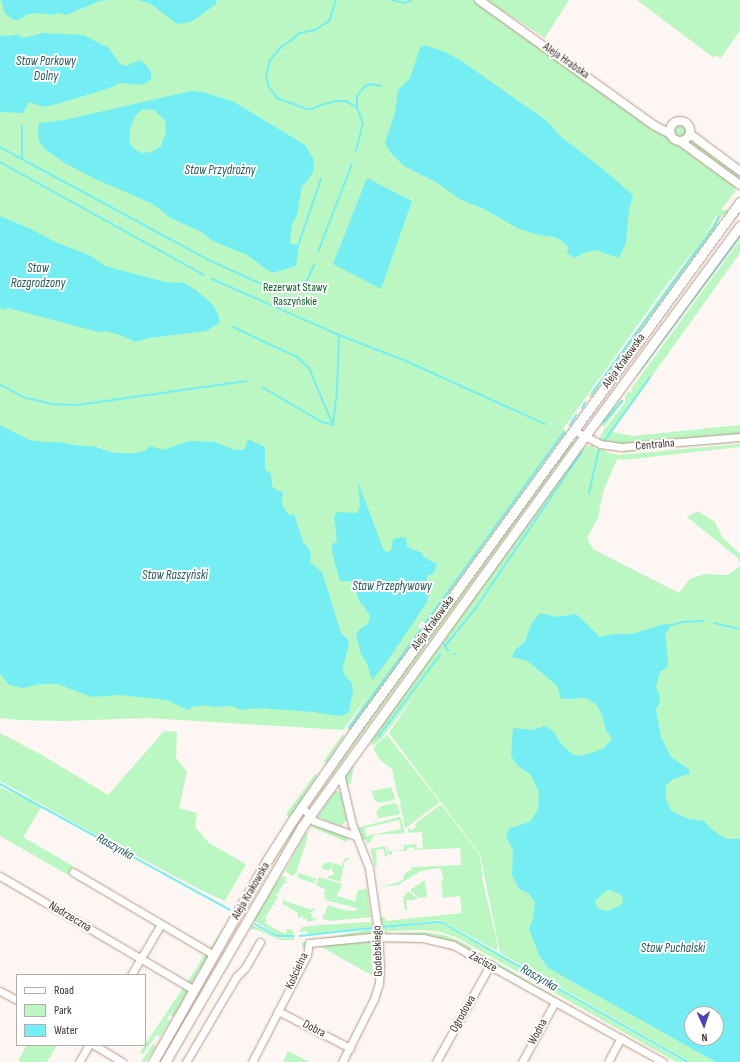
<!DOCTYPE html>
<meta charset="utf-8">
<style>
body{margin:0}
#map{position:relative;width:740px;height:1062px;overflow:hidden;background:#fdf6f2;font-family:"Sofia Sans Condensed",sans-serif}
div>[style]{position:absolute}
.green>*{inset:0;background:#bbf7c3;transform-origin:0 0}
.round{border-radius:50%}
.water>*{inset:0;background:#74eef2}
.stream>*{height:2px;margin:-1px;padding:0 1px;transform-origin:1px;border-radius:1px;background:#74eef2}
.roads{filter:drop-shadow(0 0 1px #b89888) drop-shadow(0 0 1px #b89888)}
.minor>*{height:7px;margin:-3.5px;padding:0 3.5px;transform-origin:3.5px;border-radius:3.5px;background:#fff}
.tertiary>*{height:8px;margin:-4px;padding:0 4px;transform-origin:4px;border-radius:4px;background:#fff}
.tertiary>.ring{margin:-4px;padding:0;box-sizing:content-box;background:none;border:8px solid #fff;border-radius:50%}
.secondary>*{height:9px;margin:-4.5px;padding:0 4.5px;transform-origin:4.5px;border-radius:4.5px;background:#fff}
span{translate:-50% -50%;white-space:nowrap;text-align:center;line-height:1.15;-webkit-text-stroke:4px #fff;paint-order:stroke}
.street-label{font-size:12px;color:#41332d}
.park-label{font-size:12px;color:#0b5a25}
.water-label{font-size:13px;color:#265a5c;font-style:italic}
.legend{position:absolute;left:16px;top:974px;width:130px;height:72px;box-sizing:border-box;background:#fff;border:1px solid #b3adab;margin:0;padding:5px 7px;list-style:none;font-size:12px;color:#41332d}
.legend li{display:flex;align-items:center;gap:8px;height:20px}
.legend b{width:20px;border:1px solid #b3adab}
.north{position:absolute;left:684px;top:1006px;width:40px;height:40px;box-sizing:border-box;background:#fff;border:1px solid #b3adab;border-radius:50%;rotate:177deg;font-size:11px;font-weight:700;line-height:16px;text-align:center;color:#41332d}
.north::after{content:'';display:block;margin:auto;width:14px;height:18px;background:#4943b9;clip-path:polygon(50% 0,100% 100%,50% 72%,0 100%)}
</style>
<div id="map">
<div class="green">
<i style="clip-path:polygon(0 0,474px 0,735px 186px,735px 192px,717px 215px,703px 238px,720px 214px,724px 212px,714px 230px,591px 398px,589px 396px,591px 393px,700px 242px,665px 287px,563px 429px,566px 432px,427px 624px,422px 621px,418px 626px,421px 633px,350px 730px,347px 728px,369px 694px,343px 730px,148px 718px,63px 721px,18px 720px,0 718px)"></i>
<i style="clip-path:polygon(486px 0,569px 0,545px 38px)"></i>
<i style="clip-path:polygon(637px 0,740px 0,740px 30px,721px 58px,716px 55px,714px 58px)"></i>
<i class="round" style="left:674px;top:125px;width:12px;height:12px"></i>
<i style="clip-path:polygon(690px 138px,740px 174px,740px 181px,685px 142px)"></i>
<i style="left:740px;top:210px;width:5px;height:255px;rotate:90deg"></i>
<i style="clip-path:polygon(740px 234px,740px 238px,635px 379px,641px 368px)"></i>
<i style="clip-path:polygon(740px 240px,740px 253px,612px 432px,633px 436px,740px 425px,740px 434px,624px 444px,606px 442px,599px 439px,603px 431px,625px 403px,625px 397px,629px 391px,631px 393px,632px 391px,631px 389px)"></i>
<i style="clip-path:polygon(621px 399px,623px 402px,604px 427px,600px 424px)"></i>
<i style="clip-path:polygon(740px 440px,740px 441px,623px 452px,623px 450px)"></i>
<i style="clip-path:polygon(571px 441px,574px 441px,573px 444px,312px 803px,366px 724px)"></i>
<i style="clip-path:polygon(evenodd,740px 444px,740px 447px,623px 460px,617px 459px,603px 492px,598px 518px,587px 538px,593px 549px,679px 593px,690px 579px,704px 574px,727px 575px,740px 566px,740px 1062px,690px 1062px,500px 953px,480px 854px,389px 733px,415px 695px,381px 739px,373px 746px,371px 743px,373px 736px,439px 645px,444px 646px,446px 651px,447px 649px,444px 643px,446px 636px,582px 448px,591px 445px,594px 445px,593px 448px,604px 450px,608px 453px,619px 455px,740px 444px,692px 1014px,716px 1014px,716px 1038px,692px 1038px,692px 1014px)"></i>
<i style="clip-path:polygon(698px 511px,715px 522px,722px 537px,740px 554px,740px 564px,738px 558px,687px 517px)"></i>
<i style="clip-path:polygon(164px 731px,177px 732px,176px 758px,187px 772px,179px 808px,197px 813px,195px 827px,209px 843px,246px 864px,225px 901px,203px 891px,91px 832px,0 781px,0 733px,42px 755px,108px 795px)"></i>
<i style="clip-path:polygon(343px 734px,344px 737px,327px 763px,323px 762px)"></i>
<i style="clip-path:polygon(387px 735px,440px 802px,407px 827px,405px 827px,400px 804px,401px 801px,398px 797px,392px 769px,380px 760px,373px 748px)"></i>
<i style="clip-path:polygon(354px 764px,351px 783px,347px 785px,345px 777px)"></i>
<i style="clip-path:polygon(316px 773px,317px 776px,290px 818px,286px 814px)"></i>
<i style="clip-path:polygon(0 787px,42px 806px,23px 837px,73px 866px,68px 875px,0 836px)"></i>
<i style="clip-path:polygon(391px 787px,395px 797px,394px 800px,380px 803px,374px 800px,372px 791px)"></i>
<i style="clip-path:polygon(335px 791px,338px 791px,341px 793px,347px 820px,341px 826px,317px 817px)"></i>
<i style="clip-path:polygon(395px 803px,397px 804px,400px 813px,398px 815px,378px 818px,376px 812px,381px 806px)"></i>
<i style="clip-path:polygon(441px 804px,479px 854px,482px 870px,480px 871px,483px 873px,482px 878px,498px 946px,497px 951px,440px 920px,380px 927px,380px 918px,385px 917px,386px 921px,462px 913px,460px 896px,443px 898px,441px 880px,444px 879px,440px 868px,421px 871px,398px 885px,377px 887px,396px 883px,404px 879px,403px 876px,408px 871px,411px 871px,411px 867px,461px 865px,460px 848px,415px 850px,413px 847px,408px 848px,406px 851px,392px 851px,392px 854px,389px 855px,387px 847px,388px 846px,389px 851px,404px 850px,404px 845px,416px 844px,417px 849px,423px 848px,422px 832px,408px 833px,408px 829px,410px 828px,412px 830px,416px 827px,415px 824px)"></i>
<i style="clip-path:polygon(evenodd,399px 817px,401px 818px,405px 833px,374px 835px,370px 843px,367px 844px,366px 840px,363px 840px,357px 828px,399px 817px,399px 820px,401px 829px,366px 836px,365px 828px,399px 820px)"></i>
<i style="left:293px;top:825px;width:4px;height:274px;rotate:34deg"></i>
<i style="clip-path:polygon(313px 825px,349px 837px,347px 842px,311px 827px,310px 831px,309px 830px,311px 826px)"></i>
<i style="clip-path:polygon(308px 832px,307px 840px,296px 873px,292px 876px,285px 871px,305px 834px)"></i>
<i style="clip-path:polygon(385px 846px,388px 856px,385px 857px,384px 849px,376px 850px,377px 866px,375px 867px,370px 849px)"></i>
<i style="clip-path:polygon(347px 858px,351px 859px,345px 861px,340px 882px,328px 878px,329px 876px,335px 874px,331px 869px,333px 863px,342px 866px,344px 859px)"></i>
<i style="clip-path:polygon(329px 862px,333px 863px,329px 871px,321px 868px,323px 864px)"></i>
<i style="left:299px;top:873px;width:18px;height:5px;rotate:19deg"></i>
<i style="clip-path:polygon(281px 876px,287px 877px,285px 881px,288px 883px,284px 883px,276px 896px,279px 898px,276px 900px,265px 918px,267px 920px,265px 923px,283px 933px,286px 933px,287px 929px,293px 930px,294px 933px,292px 935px,277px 935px,253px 920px)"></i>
<i style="clip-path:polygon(319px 877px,342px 884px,338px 895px,336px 896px,355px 901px,358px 890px,367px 889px,371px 917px,332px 921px,322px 919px,328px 905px,343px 910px,356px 911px,356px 908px,325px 900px,324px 893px,326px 890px,316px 885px)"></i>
<i style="clip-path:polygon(425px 880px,427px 897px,419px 898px,410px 890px)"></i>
<i style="clip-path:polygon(408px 891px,418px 899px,406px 901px,407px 910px,405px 911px,403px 897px)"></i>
<i style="clip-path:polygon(285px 897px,285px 901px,312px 910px,314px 907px,315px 910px,311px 912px,313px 919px,317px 918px,316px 920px,307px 922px,307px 918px,303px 920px,303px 916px,299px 918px,297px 916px,298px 913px,283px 904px,281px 906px)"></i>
<i style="clip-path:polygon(371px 922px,373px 927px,309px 934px,305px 931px,299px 932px,302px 927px,319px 925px)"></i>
<i style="clip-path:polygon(440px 923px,454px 930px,685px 1062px,676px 1062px,456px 937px,440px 932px,425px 930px,387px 931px,387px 933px,393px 934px,385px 935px,382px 932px,380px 928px)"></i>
<i style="clip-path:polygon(251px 924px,278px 938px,294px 937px,294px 940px,279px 940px,258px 930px,250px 929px)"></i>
<i style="left:371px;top:929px;width:5px;height:71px;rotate:79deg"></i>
<i style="clip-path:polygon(424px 932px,444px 935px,460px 941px,576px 1009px,575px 1010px,452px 942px,429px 936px,396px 935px,398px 933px)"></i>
<i style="clip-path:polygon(371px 940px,373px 976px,318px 945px)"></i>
<i style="clip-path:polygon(205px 953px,206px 959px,193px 982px,189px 983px)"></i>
<i style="clip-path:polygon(186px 988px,188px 992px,174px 1017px,170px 1015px)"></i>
<i style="left:167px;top:1019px;width:4px;height:19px;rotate:34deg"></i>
<i style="left:153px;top:1044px;width:4px;height:21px;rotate:34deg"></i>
<i style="clip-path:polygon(27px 1045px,57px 1045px,47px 1062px,21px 1062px,18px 1060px)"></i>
<i style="clip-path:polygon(288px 1051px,309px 1062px,283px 1062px)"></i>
</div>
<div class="water">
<i style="clip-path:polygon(1px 0,110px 0,100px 1px,66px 15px,58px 13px,52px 15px,39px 13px,28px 14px,19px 20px,14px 20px,5px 14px)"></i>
<i style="clip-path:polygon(138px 0,217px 0,216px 4px,197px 18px,190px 22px,177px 24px,151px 4px)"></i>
<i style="clip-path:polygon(44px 33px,83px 35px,109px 48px,120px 64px,126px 66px,140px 60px,146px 65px,151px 72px,151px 80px,141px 85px,121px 83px,104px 90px,53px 105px,43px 107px,29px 102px,23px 113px,0 112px,0 36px,18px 35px,23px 38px)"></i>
<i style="clip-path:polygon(425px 45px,445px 52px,460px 60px,547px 121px,560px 136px,599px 166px,633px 195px,629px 210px,626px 243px,619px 258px,595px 250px,584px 253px,575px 258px,570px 255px,567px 254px,568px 247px,561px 240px,554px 237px,539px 235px,519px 229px,484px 209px,461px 200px,436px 182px,404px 166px,391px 153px,385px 143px,395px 113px,398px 90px,410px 78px,420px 48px)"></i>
<i style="clip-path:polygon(evenodd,191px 91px,203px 92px,234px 102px,305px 145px,314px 160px,313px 172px,308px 180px,302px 186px,297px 215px,292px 224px,290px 243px,299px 246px,296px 266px,272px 273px,247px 255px,213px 241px,201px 232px,169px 217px,153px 204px,93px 178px,63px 162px,45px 149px,39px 141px,38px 131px,39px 123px,64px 120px,191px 91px,143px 109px,154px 110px,165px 120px,166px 132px,161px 146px,152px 152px,141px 153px,132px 147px,129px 141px,131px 125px,136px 115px,143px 109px)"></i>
<i style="clip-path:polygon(367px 178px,412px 201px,381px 289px,333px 264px)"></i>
<i style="clip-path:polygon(0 216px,33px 230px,55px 242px,89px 255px,105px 266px,165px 282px,184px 283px,197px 291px,213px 305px,218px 314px,220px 323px,206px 331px,149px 338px,135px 342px,123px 336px,106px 331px,98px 332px,12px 309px,8px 308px,6px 310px,0 308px)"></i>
<i style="clip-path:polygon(0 425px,29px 440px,44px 442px,58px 442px,82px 446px,92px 446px,115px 453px,136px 453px,144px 451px,151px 446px,163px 450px,189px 441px,215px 442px,235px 450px,244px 450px,248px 439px,265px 447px,265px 469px,271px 474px,272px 486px,276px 490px,283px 492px,282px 500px,283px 507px,289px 515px,294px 514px,303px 542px,306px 545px,311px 553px,310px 562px,322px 572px,341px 633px,348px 640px,349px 644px,343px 667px,344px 675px,352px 683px,353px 691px,349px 712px,344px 715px,338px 716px,313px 712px,258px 708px,242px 710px,232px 706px,213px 707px,205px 705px,192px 707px,188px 710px,167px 700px,119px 695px,92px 697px,57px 684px,40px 684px,22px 688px,9px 685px,0 673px)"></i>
<i style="clip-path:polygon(358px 482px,384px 551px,388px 552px,391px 550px,393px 539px,403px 537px,406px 538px,407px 547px,420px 552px,423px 554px,423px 557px,437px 564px,434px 573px,427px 576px,426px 589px,429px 593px,426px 604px,385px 664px,372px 680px,366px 661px,361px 655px,356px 634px,360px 629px,368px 624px,370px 616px,364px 606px,360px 603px,354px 586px,350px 581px,340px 581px,332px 552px,332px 545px,337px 541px,334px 517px,337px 512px,357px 513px,360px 507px)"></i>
<i style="clip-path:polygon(evenodd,540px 613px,557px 617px,576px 614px,600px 637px,614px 634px,632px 634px,668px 623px,669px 630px,665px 633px,668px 659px,667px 667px,660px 672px,656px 687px,659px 693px,660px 702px,656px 710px,661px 737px,671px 757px,689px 769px,689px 774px,673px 779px,666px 786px,666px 799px,671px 811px,689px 819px,704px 821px,710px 828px,726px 839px,740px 839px,740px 1062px,716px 1062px,548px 968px,539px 955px,529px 929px,533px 919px,535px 902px,528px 893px,519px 889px,512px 875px,513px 851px,506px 835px,510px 828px,530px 822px,538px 809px,539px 792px,531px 775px,518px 766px,511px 756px,513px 728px,532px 730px,545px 726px,553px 731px,562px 745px,572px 754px,579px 756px,595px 752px,605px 747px,612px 739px,606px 730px,602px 715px,596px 704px,586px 698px,561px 699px,558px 687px,541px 672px,527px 661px,512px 657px,515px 650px,525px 642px,532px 622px,540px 613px,609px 890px,622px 895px,623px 900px,620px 906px,608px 911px,598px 909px,595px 901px,606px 891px,609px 890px,540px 613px,692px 1014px,716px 1014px,716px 1038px,692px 1038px,692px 1014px)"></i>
</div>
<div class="stream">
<i style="left:336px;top:0;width:22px;rotate:108deg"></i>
<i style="left:329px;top:21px;width:17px;rotate:147deg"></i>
<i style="left:315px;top:30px;width:16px;rotate:169deg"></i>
<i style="left:299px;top:33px;width:10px;rotate:135deg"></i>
<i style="left:292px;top:40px;width:13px;rotate:148deg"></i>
<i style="left:281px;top:47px;width:17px;rotate:130deg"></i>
<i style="left:270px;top:60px;width:16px;rotate:105deg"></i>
<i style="left:266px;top:75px;width:12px;rotate:76deg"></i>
<i style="left:269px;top:87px;width:14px;rotate:54deg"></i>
<i style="left:277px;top:98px;width:32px;rotate:20deg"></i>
<i style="left:307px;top:109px;width:5px"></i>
<i style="left:312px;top:109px;width:10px;rotate:-24deg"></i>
<i style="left:321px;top:105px;width:16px;rotate:-15deg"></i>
<i style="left:336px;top:101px;width:9px"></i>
<i style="left:345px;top:101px;width:13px;rotate:27deg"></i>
<i style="left:392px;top:0;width:12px;rotate:14deg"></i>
<i style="left:404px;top:3px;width:8px;rotate:-23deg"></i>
<i style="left:0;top:147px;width:25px;rotate:29deg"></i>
<i style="left:22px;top:159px;width:33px;rotate:-90deg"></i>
<i style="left:356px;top:151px;width:29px;rotate:-76deg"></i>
<i style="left:363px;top:123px;width:17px;rotate:-111deg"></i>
<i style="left:357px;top:107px;width:11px;rotate:-90deg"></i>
<i style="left:357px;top:96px;width:11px;rotate:-52deg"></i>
<i style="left:364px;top:87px;width:7px;rotate:-27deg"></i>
<i style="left:370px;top:84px;width:11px;rotate:10deg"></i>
<i style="left:22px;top:159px;width:215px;rotate:28.4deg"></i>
<i style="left:211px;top:261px;width:65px;rotate:24.6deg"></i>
<i style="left:270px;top:288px;width:11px;rotate:10deg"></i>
<i style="left:281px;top:290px;width:16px;rotate:-14deg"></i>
<i style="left:297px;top:286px;width:12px;rotate:-31deg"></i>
<i style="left:307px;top:280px;width:17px;rotate:-65deg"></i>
<i style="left:0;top:162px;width:233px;rotate:29deg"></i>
<i style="left:298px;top:246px;width:71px;rotate:-71.1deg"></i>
<i style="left:318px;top:252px;width:94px;rotate:-68.9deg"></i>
<i style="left:212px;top:279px;width:139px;rotate:23.8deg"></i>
<i style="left:339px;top:335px;width:72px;rotate:21.2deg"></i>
<i style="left:406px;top:361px;width:153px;rotate:24.4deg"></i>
<i style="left:233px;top:327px;width:71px;rotate:25.1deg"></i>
<i style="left:297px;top:357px;width:16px;rotate:43deg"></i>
<i style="left:309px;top:368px;width:62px;rotate:67.2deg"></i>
<i style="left:642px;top:368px;width:164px;rotate:-53.4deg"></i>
<i style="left:0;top:385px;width:29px;rotate:27deg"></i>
<i style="left:26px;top:398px;width:27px;rotate:13deg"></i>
<i style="left:52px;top:404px;width:26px;rotate:2deg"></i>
<i style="left:78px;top:405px;width:170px;rotate:-8.1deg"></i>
<i style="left:262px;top:387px;width:69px;rotate:30.3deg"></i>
<i style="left:322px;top:422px;width:11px;rotate:15deg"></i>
<i style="left:592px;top:393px;width:206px;rotate:-53.7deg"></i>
<i style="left:714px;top:227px;width:12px;rotate:-66deg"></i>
<i style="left:582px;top:408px;width:6px;rotate:-59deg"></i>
<i style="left:604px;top:422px;width:28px;rotate:-49deg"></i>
<i style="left:333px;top:424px;width:35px;rotate:-83deg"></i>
<i style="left:337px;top:389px;width:54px;rotate:-87.9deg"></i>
<i style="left:570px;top:425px;width:12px;rotate:-59deg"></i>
<i style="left:605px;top:440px;width:77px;rotate:-54.5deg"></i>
<i style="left:589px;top:493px;width:45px;rotate:-77.2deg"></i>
<i style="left:714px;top:623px;width:27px;rotate:13deg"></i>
<i style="left:668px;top:626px;width:16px;rotate:-15deg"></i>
<i style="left:683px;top:622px;width:21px;rotate:-3deg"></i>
<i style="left:442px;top:642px;width:11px;rotate:56deg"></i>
<i style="left:445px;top:646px;width:48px;rotate:-51deg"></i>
<i style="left:475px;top:609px;width:189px;rotate:-55.8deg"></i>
<i style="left:454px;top:654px;width:1px"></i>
<i style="left:349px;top:728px;width:366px;rotate:-54deg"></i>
<i style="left:378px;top:737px;width:103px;rotate:-52.9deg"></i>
<i style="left:0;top:784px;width:262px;rotate:28.7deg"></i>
<i style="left:255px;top:924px;width:25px;rotate:29deg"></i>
<i style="left:277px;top:936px;width:17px"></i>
<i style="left:383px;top:927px;width:55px;rotate:-5.2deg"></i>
<i style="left:438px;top:922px;width:5px;rotate:11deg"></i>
<i style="left:443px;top:923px;width:282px;rotate:29.6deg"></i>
<i style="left:300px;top:936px;width:72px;rotate:-6.3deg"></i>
</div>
<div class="roads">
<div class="minor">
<i style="left:573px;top:430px;width:30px;rotate:27deg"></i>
<i style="left:600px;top:444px;width:21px;rotate:8deg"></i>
<i style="left:621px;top:447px;width:119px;rotate:-4.8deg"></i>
<i style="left:340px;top:773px;width:52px;rotate:76.8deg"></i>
<i style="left:352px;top:824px;width:47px;rotate:68.9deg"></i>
<i style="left:369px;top:868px;width:64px;rotate:81.9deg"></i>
<i style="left:378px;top:931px;width:34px;rotate:87deg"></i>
<i style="left:380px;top:965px;width:18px;rotate:93deg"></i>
<i style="left:379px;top:983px;width:17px;rotate:107deg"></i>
<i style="left:374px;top:999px;width:71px;rotate:116.9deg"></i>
<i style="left:302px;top:807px;width:18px;rotate:49deg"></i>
<i style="left:314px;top:821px;width:45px;rotate:19.7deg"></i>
<i style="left:73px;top:872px;width:164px;rotate:30.5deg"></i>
<i style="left:0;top:876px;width:225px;rotate:30.4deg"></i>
<i style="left:131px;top:975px;width:59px;rotate:-59.5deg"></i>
<i style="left:0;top:991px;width:19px;rotate:28deg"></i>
<i style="left:278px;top:1011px;width:81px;rotate:27.2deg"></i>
<i style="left:94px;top:1045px;width:33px;rotate:31deg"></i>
<i style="left:79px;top:1062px;width:20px;rotate:-60deg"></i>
<i style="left:186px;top:1062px;width:99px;rotate:-59.5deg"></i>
<i style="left:236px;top:977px;width:13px;rotate:-45deg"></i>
<i style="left:245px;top:968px;width:30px;rotate:-60deg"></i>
<i style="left:252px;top:1062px;width:120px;rotate:-62.8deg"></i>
<i style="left:307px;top:955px;width:12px;rotate:-81deg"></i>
<i style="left:309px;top:943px;width:62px;rotate:-5.5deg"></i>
<i style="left:371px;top:937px;width:52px;rotate:1.1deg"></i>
<i style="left:423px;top:938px;width:31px;rotate:13deg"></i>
<i style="left:453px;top:945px;width:240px;rotate:29.1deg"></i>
<i style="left:436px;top:1062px;width:111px;rotate:-60.9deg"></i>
<i style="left:522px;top:1062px;width:68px;rotate:-61.2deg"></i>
<i style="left:608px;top:1062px;width:27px;rotate:-62deg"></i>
</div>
<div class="tertiary">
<i style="left:479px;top:0;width:216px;rotate:35.6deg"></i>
<i style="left:655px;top:126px;width:18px;rotate:27deg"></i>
<i class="ring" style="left:670px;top:121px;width:12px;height:12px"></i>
<i style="left:690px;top:134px;width:62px;rotate:36.5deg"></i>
<i style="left:680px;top:141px;width:74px;rotate:36.3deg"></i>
</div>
<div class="secondary">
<i style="left:153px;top:1062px;width:233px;rotate:-60.5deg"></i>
<i style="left:268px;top:859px;width:49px;rotate:-57.6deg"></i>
<i style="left:294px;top:818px;width:103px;rotate:-55.2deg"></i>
<i style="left:353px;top:733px;width:657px;rotate:-53.91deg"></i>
<i style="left:165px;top:1062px;width:271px;rotate:-59.8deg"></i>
<i style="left:301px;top:828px;width:484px;rotate:-54.1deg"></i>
<i style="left:585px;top:436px;width:261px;rotate:-53.6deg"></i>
</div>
</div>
<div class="street-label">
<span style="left:566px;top:61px;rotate:35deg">Aleja Hrabska</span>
<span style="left:624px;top:361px;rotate:-54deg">Aleja Krakowska</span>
<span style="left:655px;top:445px;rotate:-5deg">Centralna</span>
<span style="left:433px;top:623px;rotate:-54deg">Aleja Krakowska</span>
<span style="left:251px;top:891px;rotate:-60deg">Aleja Krakowska</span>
<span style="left:70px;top:917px;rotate:31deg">Nadrzeczna</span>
<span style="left:378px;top:951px;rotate:-92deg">Godebskiego</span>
<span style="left:483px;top:962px;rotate:29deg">Zacisze</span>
<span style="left:297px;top:971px;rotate:-65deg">Kościelna</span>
<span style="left:463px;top:1014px;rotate:-61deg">Ogrodowa</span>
<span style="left:314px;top:1029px;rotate:27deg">Dobra</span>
<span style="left:538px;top:1032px;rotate:-61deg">Wodna</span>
</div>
<div class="park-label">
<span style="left:295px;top:295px">Rezerwat Stawy<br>Raszyńskie</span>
</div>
<div class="water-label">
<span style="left:46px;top:69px">Staw Parkowy<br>Dolny</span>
<span style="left:220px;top:170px">Staw Przydrożny</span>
<span style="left:38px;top:276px">Staw<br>Rozgrodzony</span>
<span style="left:175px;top:575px">Staw Raszyński</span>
<span style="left:392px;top:586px">Staw Przepływowy</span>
<span style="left:115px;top:847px;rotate:29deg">Raszynka</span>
<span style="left:673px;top:948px">Staw Puchalski</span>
<span style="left:539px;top:978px;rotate:30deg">Raszynka</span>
</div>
<ul class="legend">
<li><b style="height:5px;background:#fff"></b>Road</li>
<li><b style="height:11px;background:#bbf7c3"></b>Park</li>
<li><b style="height:11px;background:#74eef2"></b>Water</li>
</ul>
<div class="north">N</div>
</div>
